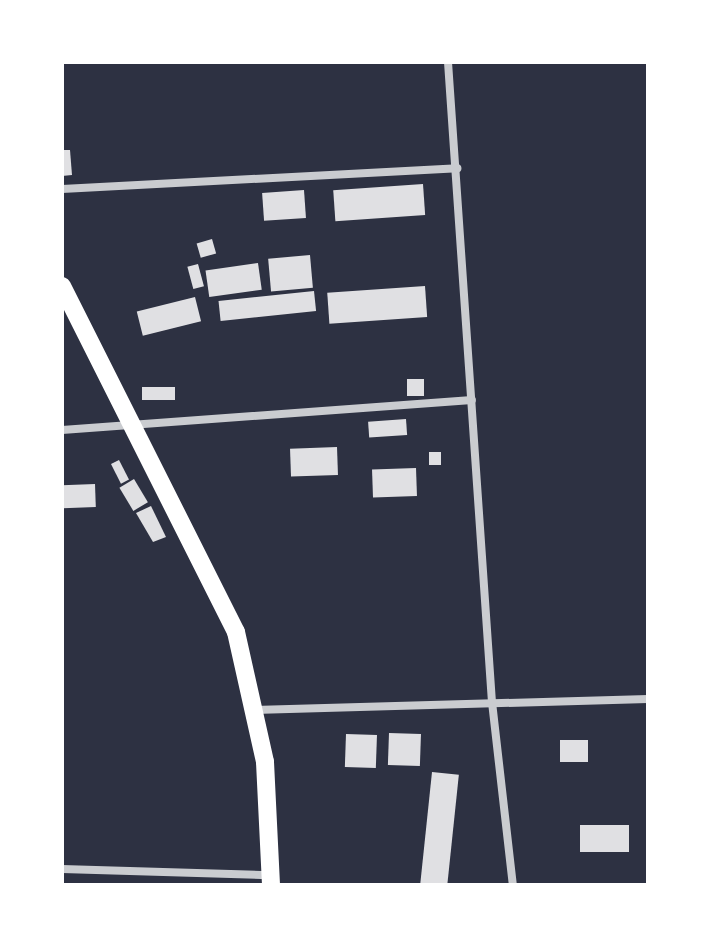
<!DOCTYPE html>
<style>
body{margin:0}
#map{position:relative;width:710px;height:947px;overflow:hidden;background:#2d3142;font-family:"IBM Plex Sans",sans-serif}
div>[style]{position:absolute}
.building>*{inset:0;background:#e0e0e3;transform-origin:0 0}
.minor>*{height:8px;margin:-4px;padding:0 4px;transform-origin:4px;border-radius:4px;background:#caccd0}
.trunk>*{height:18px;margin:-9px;padding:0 9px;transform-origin:9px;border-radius:9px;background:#fff}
span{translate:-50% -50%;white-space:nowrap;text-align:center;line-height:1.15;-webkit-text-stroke:6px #fff;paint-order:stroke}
.frame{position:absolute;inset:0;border:64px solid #fff;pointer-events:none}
</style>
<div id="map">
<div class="building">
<i style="clip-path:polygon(62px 150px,70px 150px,72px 175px,62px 176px)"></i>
<i style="left:423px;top:184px;width:31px;height:90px;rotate:86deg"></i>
<i style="left:304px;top:190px;width:28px;height:42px;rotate:86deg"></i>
<i style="left:212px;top:239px;width:15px;height:16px;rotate:74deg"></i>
<i style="left:310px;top:255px;width:33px;height:42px;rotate:85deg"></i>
<i style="left:258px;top:263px;width:27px;height:53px;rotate:82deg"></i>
<i style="left:198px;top:264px;width:23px;height:11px;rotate:75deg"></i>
<i style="left:425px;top:286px;width:31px;height:98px;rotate:86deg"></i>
<i style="left:314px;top:291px;width:20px;height:96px;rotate:84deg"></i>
<i style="left:195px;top:297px;width:25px;height:60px;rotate:76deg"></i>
<i style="left:407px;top:379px;width:17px;height:17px"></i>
<i style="left:175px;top:387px;width:13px;height:33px;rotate:90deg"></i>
<i style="left:406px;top:419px;width:16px;height:38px;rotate:86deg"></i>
<i style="left:337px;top:447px;width:28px;height:47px;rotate:88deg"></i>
<i style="left:441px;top:452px;width:13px;height:12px;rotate:90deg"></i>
<i style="left:119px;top:460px;width:22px;height:9px;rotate:63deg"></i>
<i style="left:416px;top:468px;width:28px;height:44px;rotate:88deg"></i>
<i style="left:134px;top:479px;width:27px;height:17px;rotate:59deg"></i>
<i style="left:95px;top:484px;width:23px;height:33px;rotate:88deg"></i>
<i style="clip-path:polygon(151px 506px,166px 537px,153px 542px,136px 513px)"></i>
<i style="left:389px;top:733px;width:32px;height:32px;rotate:2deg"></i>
<i style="left:346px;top:734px;width:31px;height:33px;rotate:2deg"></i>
<i style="left:560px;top:740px;width:28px;height:22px"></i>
<i style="left:432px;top:772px;width:27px;height:113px;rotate:6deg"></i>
<i style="left:580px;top:825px;width:49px;height:27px"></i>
</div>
<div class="minor">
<i style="left:448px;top:62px;width:642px;rotate:86.07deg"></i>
<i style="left:492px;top:702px;width:184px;rotate:83.5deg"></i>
<i style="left:62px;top:189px;width:396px;rotate:-3deg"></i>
<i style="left:62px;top:430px;width:411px;rotate:-4.2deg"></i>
<i style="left:254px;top:710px;width:394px;rotate:-1.6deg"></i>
<i style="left:62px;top:869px;width:207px;rotate:1.7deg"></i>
</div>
<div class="trunk">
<i style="left:62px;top:286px;width:387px;rotate:63.3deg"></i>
<i style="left:236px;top:632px;width:133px;rotate:77.4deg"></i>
<i style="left:265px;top:762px;width:123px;rotate:87.2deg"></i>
</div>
<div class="frame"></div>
</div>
